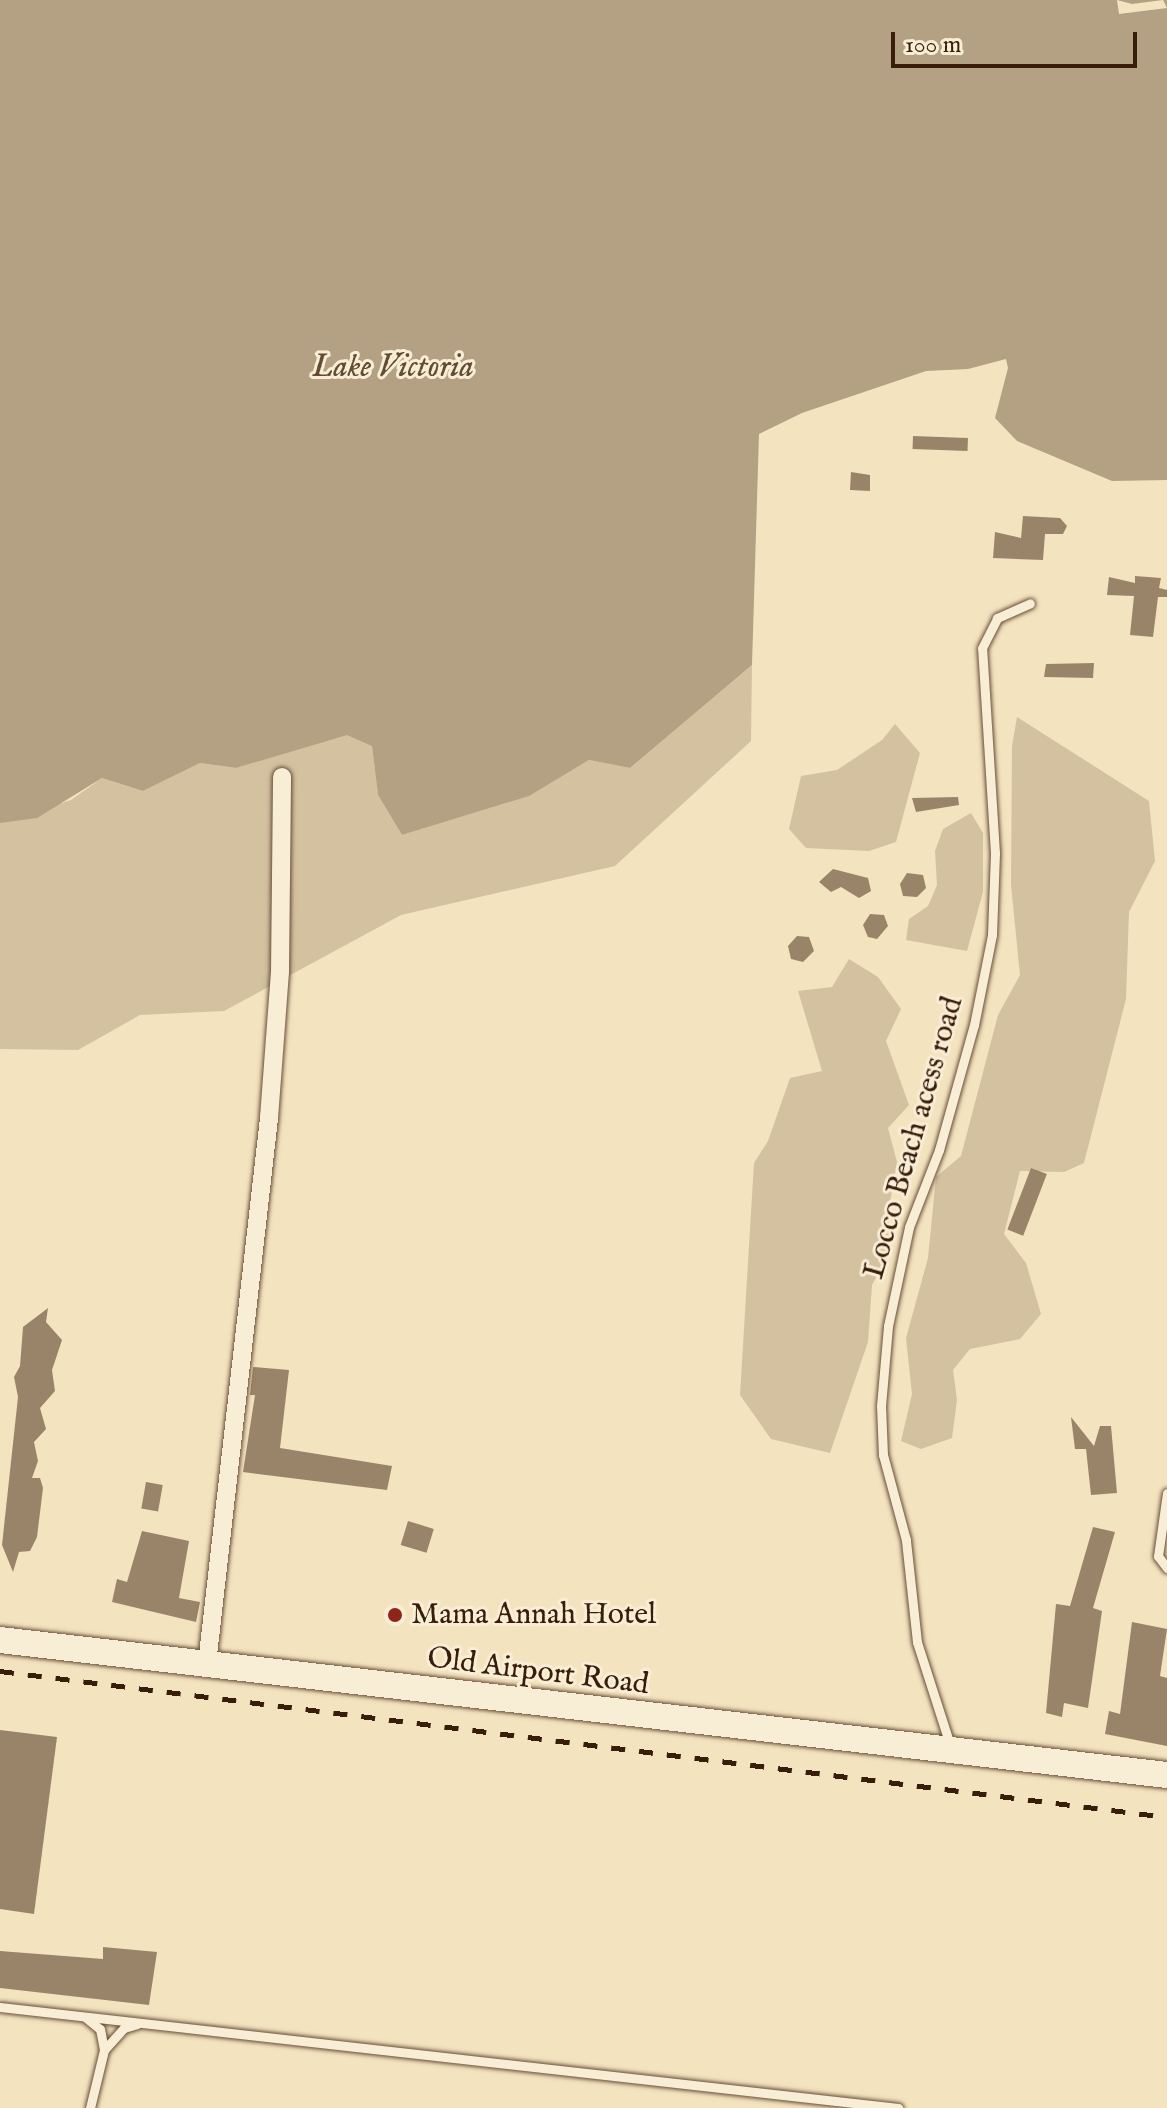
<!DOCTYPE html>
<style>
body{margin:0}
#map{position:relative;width:1167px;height:2108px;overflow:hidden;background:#f4e3bf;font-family:"IM FELL English",serif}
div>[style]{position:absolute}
.green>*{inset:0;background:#d4c1a0}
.water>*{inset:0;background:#b4a082}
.pier>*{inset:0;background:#f4e3bf}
.building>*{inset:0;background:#9a8469;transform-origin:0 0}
.roads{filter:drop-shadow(0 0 2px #684e38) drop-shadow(0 0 2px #684e38)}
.service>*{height:9px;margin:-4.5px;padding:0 4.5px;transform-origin:4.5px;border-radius:4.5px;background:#f8edd5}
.minor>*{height:18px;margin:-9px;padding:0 9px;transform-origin:9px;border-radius:9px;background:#f8edd5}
.secondary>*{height:26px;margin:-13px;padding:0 13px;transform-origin:13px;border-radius:13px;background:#f8edd5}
.rail>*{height:5px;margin-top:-2.5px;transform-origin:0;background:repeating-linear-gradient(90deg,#391d0b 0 14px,transparent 0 28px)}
.dots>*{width:22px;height:22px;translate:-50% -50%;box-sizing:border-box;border:4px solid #f8edd5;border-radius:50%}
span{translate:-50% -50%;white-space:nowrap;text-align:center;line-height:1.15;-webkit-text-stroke:6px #f8edd5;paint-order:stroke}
.street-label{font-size:30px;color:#391d0b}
.poi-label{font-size:30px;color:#391d0b}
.left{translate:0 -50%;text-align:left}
.water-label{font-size:32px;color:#644b35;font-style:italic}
.scale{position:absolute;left:891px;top:32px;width:246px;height:36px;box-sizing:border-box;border:4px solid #391d0b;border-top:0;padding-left:10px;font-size:24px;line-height:28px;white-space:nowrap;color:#391d0b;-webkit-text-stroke:6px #f8edd5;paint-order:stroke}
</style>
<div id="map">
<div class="green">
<i style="clip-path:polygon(752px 665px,751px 741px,615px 866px,401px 915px,224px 1011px,140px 1015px,78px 1050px,0 1049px,0 823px,71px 800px,102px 778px,143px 791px,200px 763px,236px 768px,347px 734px,372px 745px,378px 795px,402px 835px,528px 796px,589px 760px,630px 768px)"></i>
<i style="clip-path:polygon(1017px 717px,1149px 801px,1155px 861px,1129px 912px,1126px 999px,1084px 1163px,1064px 1172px,1020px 1171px,1004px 1234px,1026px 1263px,1041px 1314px,1020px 1339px,970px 1349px,953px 1370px,957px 1400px,952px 1438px,921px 1449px,901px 1441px,912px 1394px,906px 1338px,928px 1258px,936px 1177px,961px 1156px,998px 1015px,1020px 975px,1011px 885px,1012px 746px)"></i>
<i style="clip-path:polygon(895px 724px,920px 753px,896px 842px,869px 851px,806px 848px,789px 829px,801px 776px,837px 770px,882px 740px)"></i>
<i style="clip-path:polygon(971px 813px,983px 833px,983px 892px,967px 951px,906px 940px,909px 919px,928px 906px,937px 885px,935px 851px,943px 829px)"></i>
<i style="clip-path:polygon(849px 959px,878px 977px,901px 1009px,886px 1041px,909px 1105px,888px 1128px,897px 1162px,889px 1208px,889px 1254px,872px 1285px,868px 1342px,830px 1453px,771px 1439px,740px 1395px,754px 1163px,768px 1141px,790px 1078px,822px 1071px,798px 991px,832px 987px)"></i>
</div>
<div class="water">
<i style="clip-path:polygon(0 0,1167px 0,1167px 480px,1112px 481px,1017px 441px,995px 418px,1008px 368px,1006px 359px,968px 369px,926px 371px,802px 413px,759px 434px,752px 665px,630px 768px,589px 760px,529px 796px,402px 835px,378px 795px,372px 746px,347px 735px,236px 768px,200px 763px,143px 791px,102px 778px,37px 818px,0 823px)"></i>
</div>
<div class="pier">
<i style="clip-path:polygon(1117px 0,1132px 4px,1163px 0,1167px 8px,1119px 14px)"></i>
</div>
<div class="building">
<i style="left:913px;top:436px;width:55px;height:13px;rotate:2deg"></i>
<i style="clip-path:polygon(851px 472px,870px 475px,870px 491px,850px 490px)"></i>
<i style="clip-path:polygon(1023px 516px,1060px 518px,1067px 526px,1063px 534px,1045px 534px,1043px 560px,993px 558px,995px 532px,1021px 538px)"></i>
<i style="clip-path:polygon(1135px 576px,1161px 578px,1159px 588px,1167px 590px,1167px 597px,1158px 597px,1153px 637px,1130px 635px,1134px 596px,1107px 595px,1109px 577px,1135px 583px)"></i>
<i style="clip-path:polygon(1094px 663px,1093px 678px,1044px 677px,1046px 664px)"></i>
<i style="clip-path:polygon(958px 797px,959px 805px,916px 812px,912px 798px)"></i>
<i style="clip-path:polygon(833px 869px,868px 878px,871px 891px,859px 898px,841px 887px,831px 892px,819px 882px)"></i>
<i style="clip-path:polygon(907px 873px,923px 875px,926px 888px,917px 897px,903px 896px,900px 884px)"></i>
<i style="clip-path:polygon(870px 914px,884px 915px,888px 926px,877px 939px,868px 937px,863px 925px)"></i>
<i style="clip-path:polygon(797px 936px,809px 937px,814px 951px,803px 962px,791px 959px,788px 946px)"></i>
<i style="left:1031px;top:1168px;width:17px;height:66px;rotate:21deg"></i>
<i style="clip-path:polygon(48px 1308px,46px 1322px,62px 1340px,52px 1370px,55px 1391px,40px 1408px,46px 1429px,34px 1442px,38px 1461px,32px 1478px,40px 1478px,43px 1488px,37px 1537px,30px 1551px,19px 1552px,13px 1572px,2px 1545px,18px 1397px,14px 1377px,20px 1366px,23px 1327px)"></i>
<i style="clip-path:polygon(253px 1367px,289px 1370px,280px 1448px,392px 1466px,387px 1490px,243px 1472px,255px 1395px,250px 1395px)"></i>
<i style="clip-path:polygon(1071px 1417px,1094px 1446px,1100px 1426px,1111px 1426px,1117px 1493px,1091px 1495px,1086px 1449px,1075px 1449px)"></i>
<i style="left:146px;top:1482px;width:17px;height:27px;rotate:10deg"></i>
<i style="left:408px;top:1521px;width:27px;height:25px;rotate:17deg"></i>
<i style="clip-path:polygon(1093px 1527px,1115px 1532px,1093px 1608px,1102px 1611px,1088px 1708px,1064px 1703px,1062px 1717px,1046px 1713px,1056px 1604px,1070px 1606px)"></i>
<i style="clip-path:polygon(142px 1531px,189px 1541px,179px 1598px,200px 1602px,196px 1622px,112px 1602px,117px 1579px,127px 1582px)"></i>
<i style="clip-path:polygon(1132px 1622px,1167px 1629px,1160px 1676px,1167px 1678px,1167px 1746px,1105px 1734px,1109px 1711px,1120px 1714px)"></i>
<i style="clip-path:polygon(0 1730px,57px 1737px,34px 1914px,0 1909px)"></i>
<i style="clip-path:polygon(103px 1947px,157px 1952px,149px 2005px,0 1988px,0 1951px,103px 1959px)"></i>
</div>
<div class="roads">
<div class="service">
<i style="left:1167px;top:1493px;width:64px;rotate:98.1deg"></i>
<i style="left:1158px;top:1556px;width:15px;rotate:53deg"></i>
<i style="left:951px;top:1748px;width:111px;rotate:-107.8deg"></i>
<i style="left:917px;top:1642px;width:103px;rotate:-96.2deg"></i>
<i style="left:906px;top:1540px;width:88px;rotate:-105.1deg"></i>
<i style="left:883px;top:1455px;width:49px;rotate:-92.3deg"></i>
<i style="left:881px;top:1406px;width:80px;rotate:-85deg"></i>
<i style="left:888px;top:1326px;width:101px;rotate:-78deg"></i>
<i style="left:909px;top:1227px;width:83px;rotate:-68.7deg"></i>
<i style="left:939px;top:1150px;width:130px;rotate:-74.4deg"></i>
<i style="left:974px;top:1025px;width:92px;rotate:-78.7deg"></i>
<i style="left:992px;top:935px;width:82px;rotate:-87.9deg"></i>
<i style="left:995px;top:853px;width:205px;rotate:-93.6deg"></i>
<i style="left:982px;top:648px;width:34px;rotate:-63deg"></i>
<i style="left:997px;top:618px;width:36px;rotate:-24deg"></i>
<i style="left:0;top:2007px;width:904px;rotate:6.42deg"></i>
<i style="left:85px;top:2017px;width:19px;rotate:39deg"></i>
<i style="left:100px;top:2029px;width:21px;rotate:79deg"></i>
<i style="left:90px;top:2108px;width:60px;rotate:-76.4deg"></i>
<i style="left:104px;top:2050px;width:30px;rotate:-48deg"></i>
<i style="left:124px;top:2028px;width:14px;rotate:-17deg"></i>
</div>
<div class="minor">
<i style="left:207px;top:1664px;width:550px;rotate:-83.52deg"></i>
<i style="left:269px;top:1118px;width:146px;rotate:-85.7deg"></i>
<i style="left:280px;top:972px;width:195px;rotate:-89.4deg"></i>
</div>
<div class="secondary">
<i style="left:0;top:1640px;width:1175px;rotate:6.6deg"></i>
</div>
</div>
<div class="rail">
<i style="left:0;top:1671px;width:1176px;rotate:7.13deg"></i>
</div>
<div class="dots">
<i style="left:395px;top:1615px;background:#8f2418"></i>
</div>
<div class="street-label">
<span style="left:914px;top:1138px;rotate:-74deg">Locco Beach acess road</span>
<span style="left:538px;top:1672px;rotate:7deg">Old Airport Road</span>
</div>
<div class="poi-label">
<span class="left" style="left:411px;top:1615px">Mama Annah Hotel</span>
</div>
<div class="water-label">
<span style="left:393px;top:368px">Lake Victoria</span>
</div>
<div class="scale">100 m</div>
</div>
